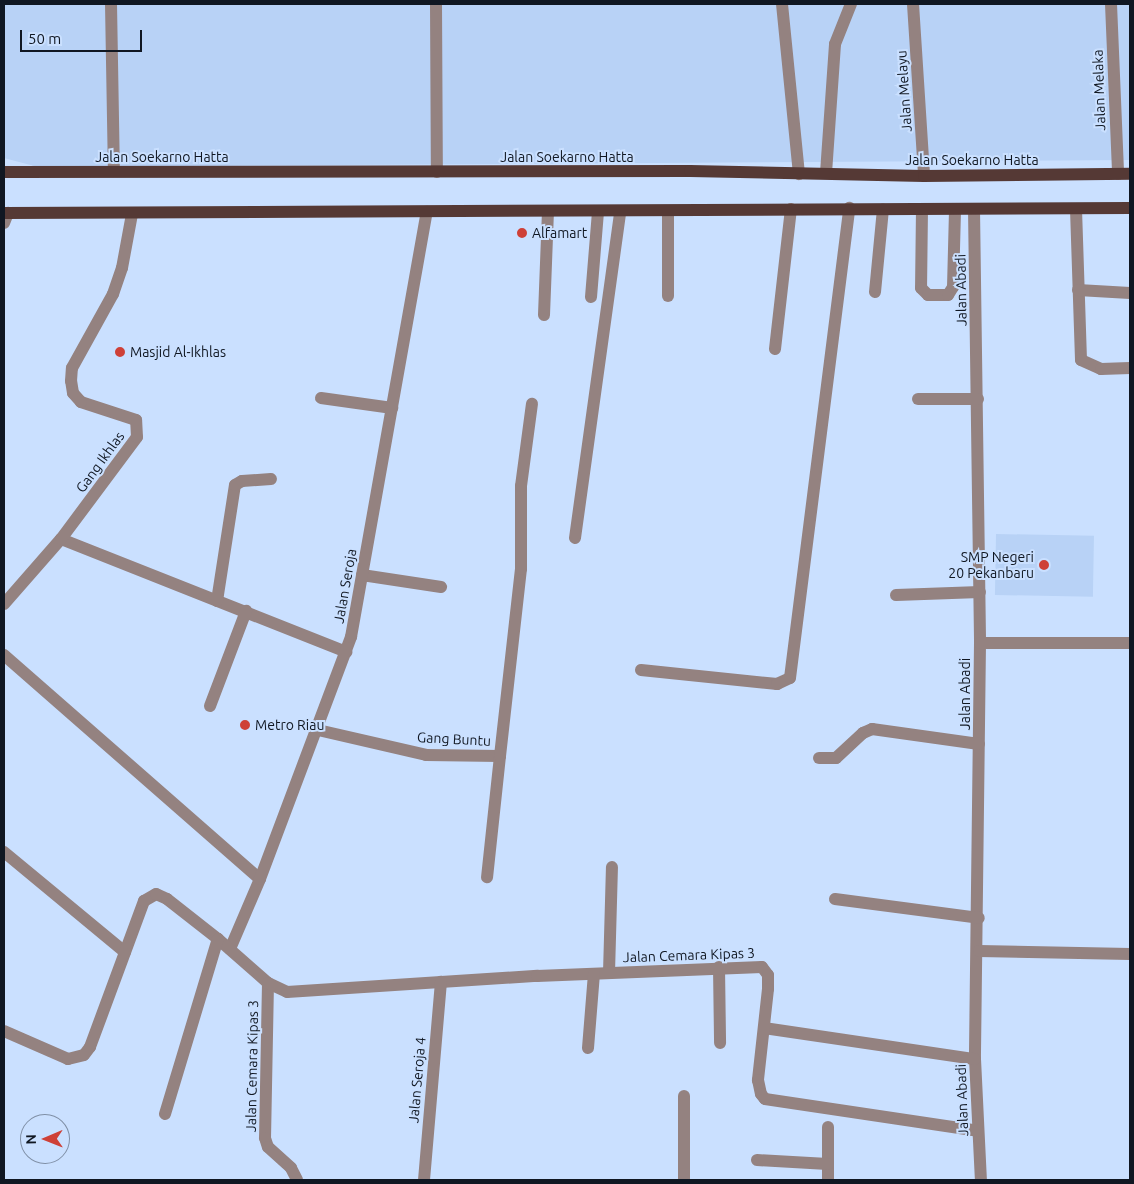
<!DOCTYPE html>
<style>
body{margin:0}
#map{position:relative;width:1134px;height:1184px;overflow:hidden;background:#cae0ff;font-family:Ubuntu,sans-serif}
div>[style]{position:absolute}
.built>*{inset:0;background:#b8d2f6;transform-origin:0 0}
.minor>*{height:12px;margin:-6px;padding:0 6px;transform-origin:6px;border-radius:6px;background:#948280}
.major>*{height:12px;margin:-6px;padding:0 6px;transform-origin:6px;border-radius:6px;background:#553935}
.dots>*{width:14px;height:14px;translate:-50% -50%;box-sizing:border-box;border:2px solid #cae0ff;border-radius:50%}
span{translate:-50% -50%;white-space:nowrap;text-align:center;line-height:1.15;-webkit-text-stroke:4px #cae0ff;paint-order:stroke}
.street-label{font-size:14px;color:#101722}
.poi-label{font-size:14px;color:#101722}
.left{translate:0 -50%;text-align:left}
.right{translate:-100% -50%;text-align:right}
.frame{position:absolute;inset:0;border:5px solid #101722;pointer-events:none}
.north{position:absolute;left:20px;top:1114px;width:50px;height:50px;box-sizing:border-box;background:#cae0ff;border:1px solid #8090a7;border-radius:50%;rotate:269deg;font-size:14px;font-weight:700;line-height:20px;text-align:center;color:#101722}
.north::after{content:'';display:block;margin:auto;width:18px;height:22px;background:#ce4037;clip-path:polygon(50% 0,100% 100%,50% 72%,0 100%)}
.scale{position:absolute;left:20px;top:30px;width:122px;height:22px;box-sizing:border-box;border:2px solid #101722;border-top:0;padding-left:6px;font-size:15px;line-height:18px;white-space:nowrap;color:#101722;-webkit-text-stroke:4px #cae0ff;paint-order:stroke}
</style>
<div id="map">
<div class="built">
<i style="clip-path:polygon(4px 4px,1130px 4px,1130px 160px,38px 167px,4px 158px)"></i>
<i style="left:996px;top:534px;width:98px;height:61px;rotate:1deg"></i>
</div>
<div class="minor">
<i style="left:111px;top:4px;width:167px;rotate:89deg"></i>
<i style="left:436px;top:4px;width:168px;rotate:89.7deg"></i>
<i style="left:782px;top:4px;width:171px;rotate:84.3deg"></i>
<i style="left:913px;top:4px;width:172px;rotate:86.3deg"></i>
<i style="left:1111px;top:4px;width:170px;rotate:87.6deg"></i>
<i style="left:826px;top:173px;width:129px;rotate:-86deg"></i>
<i style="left:835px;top:44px;width:43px;rotate:-68.2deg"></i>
<i style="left:922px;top:209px;width:79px;rotate:90.7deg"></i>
<i style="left:921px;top:288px;width:10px;rotate:45deg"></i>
<i style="left:928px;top:295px;width:20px"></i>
<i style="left:948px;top:295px;width:9px;rotate:-58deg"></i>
<i style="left:953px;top:287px;width:78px;rotate:-88.5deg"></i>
<i style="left:974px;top:209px;width:434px;rotate:89.2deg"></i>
<i style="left:980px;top:643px;width:416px;rotate:90.7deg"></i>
<i style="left:975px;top:1059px;width:121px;rotate:87.2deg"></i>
<i style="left:1076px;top:209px;width:151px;rotate:88.1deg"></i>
<i style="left:1081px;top:360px;width:22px;rotate:24deg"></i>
<i style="left:1101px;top:369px;width:29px;rotate:-2deg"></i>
<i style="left:668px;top:211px;width:85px;rotate:90deg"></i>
<i style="left:4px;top:223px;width:11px;rotate:-68deg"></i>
<i style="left:1078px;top:290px;width:52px;rotate:3.3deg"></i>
<i style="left:875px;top:292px;width:83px;rotate:-84.5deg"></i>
<i style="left:591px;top:297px;width:85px;rotate:-85.3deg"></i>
<i style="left:544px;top:315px;width:103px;rotate:-87.8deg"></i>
<i style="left:775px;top:349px;width:141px;rotate:-83.5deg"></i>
<i style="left:321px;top:398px;width:72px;rotate:8deg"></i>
<i style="left:918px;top:399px;width:60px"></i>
<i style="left:575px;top:538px;width:329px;rotate:-82.1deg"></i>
<i style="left:61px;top:539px;width:307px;rotate:21.6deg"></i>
<i style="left:362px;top:575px;width:80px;rotate:8.6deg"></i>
<i style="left:896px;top:595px;width:84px;rotate:-2deg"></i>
<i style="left:217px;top:601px;width:117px;rotate:-81.2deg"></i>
<i style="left:235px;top:485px;width:8px;rotate:-30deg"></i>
<i style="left:242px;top:481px;width:29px;rotate:-4deg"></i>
<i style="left:4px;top:604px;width:86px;rotate:-48.8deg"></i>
<i style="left:61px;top:539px;width:127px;rotate:-53.3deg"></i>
<i style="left:137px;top:437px;width:17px;rotate:-93deg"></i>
<i style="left:136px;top:420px;width:58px;rotate:-161.9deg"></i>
<i style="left:81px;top:402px;width:12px;rotate:-132deg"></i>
<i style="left:73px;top:393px;width:12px;rotate:-99deg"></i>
<i style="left:71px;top:381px;width:13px;rotate:-86deg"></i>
<i style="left:72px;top:368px;width:85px;rotate:-61deg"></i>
<i style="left:113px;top:294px;width:28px;rotate:-71deg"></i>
<i style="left:122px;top:268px;width:55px;rotate:-79.5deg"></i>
<i style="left:980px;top:643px;width:150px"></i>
<i style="left:4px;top:655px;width:340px;rotate:41.2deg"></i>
<i style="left:641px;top:670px;width:137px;rotate:5.9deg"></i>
<i style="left:777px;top:684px;width:14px;rotate:-25deg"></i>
<i style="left:790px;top:678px;width:474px;rotate:-82.8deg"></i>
<i style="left:210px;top:706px;width:102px;rotate:-69.2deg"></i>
<i style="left:318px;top:730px;width:111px;rotate:13deg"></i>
<i style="left:426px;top:755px;width:74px;rotate:0.8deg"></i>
<i style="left:500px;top:756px;width:122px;rotate:96.1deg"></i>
<i style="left:500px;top:756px;width:188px;rotate:-83.6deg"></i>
<i style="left:521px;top:569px;width:83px;rotate:-90deg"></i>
<i style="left:521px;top:486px;width:83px;rotate:-82.4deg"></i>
<i style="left:819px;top:758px;width:17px"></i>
<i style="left:836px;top:758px;width:37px;rotate:-43deg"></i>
<i style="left:863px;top:733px;width:10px;rotate:-24deg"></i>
<i style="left:872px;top:729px;width:108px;rotate:8deg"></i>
<i style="left:4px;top:852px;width:157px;rotate:39.6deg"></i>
<i style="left:835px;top:899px;width:145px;rotate:7.5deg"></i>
<i style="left:230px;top:949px;width:76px;rotate:-66.8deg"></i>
<i style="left:260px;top:879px;width:259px;rotate:-69.4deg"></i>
<i style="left:351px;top:637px;width:432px;rotate:-79.9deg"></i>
<i style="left:979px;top:951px;width:151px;rotate:1.1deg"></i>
<i style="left:719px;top:967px;width:76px;rotate:89.2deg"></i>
<i style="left:609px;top:973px;width:106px;rotate:-88.4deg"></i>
<i style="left:268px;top:983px;width:155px;rotate:91.1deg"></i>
<i style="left:265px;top:1138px;width:9px;rotate:72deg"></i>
<i style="left:268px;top:1147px;width:31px;rotate:42deg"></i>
<i style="left:291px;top:1168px;width:13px;rotate:63deg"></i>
<i style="left:764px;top:1028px;width:213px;rotate:8.4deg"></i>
<i style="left:4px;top:1031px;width:70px;rotate:23.6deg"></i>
<i style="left:68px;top:1059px;width:16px;rotate:-14deg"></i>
<i style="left:84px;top:1055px;width:10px;rotate:-53deg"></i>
<i style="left:90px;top:1047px;width:156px;rotate:-69.7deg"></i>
<i style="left:144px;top:901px;width:14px;rotate:-30deg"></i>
<i style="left:156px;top:894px;width:12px;rotate:24deg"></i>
<i style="left:167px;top:899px;width:65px;rotate:38.1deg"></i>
<i style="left:218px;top:939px;width:67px;rotate:41.3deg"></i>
<i style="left:268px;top:983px;width:21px;rotate:25deg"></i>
<i style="left:287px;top:992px;width:251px;rotate:-3.7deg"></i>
<i style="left:537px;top:976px;width:225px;rotate:-2.3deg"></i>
<i style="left:762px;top:967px;width:10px;rotate:53deg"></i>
<i style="left:768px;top:975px;width:14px;rotate:90deg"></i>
<i style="left:768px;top:989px;width:92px;rotate:96.3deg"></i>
<i style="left:758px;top:1080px;width:14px;rotate:78deg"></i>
<i style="left:761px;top:1094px;width:6px;rotate:51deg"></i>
<i style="left:765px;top:1099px;width:215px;rotate:8.5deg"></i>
<i style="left:588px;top:1048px;width:74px;rotate:-85.4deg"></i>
<i style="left:684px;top:1096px;width:84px;rotate:90deg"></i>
<i style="left:165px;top:1114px;width:183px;rotate:-73.2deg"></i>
<i style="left:828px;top:1127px;width:53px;rotate:90deg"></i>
<i style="left:757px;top:1160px;width:71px;rotate:3.2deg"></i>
<i style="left:424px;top:1180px;width:199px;rotate:-85.1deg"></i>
</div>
<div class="major">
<i style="left:4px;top:172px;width:686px;rotate:-0.08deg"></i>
<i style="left:690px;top:171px;width:234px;rotate:1.2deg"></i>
<i style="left:924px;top:176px;width:206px;rotate:-0.6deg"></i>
<i style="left:4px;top:213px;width:1126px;rotate:-0.25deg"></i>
</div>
<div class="dots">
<i style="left:522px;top:233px;background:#ce4037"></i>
<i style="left:120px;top:352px;background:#ce4037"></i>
<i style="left:1044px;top:565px;background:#ce4037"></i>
<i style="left:245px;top:725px;background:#ce4037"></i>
</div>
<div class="street-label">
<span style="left:1099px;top:90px;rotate:-92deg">Jalan Melaka</span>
<span style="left:904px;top:91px;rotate:-94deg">Jalan Melayu</span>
<span style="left:162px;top:157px">Jalan Soekarno Hatta</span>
<span style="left:567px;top:157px">Jalan Soekarno Hatta</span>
<span style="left:972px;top:160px">Jalan Soekarno Hatta</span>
<span style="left:961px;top:290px;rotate:-91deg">Jalan Abadi</span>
<span style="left:100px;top:462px;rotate:-54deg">Gang Ikhlas</span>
<span style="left:345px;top:586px;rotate:-80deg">Jalan Seroja</span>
<span style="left:965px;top:694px;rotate:-90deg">Jalan Abadi</span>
<span style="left:454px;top:739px;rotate:3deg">Gang Buntu</span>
<span style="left:689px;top:955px;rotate:-2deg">Jalan Cemara Kipas 3</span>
<span style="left:252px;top:1066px;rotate:-89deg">Jalan Cemara Kipas 3</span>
<span style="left:417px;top:1080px;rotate:-85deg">Jalan Seroja 4</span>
<span style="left:962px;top:1100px;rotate:-92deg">Jalan Abadi</span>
</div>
<div class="poi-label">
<span class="left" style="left:532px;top:233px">Alfamart</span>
<span class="left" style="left:130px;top:352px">Masjid Al-Ikhlas</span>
<span class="right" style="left:1034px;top:565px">SMP Negeri<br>20 Pekanbaru</span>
<span class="left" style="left:255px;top:725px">Metro Riau</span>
</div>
<div class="frame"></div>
<div class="north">N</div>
<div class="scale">50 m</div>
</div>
